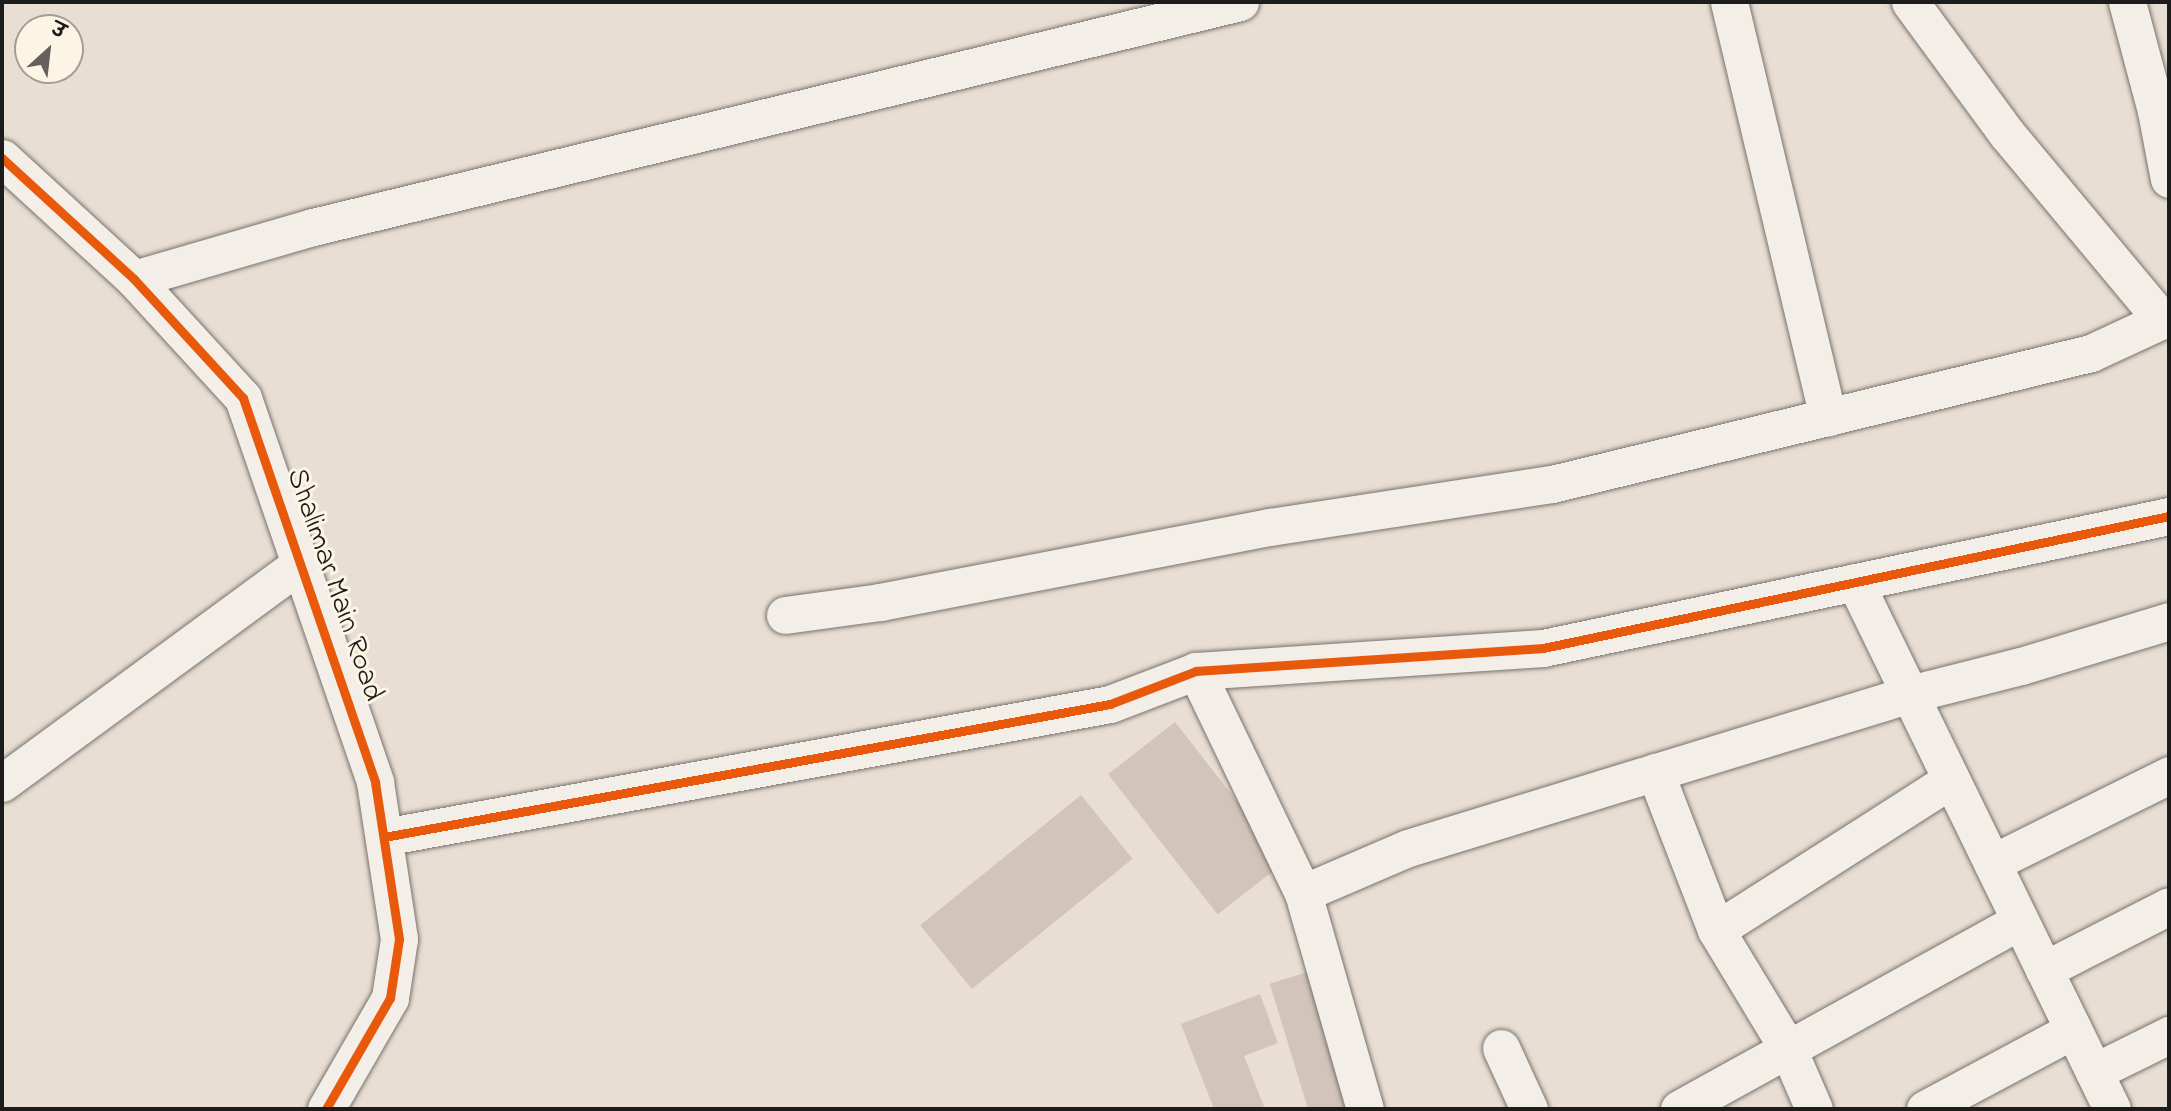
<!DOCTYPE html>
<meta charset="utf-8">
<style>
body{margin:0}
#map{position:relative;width:2171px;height:1111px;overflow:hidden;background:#e9ded3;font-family:"Indie Flower","Playpen Sans Deva",sans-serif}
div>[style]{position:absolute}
.building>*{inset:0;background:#d2c4ba;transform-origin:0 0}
.roads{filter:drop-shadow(0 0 2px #78736e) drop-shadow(0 0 2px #78736e)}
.minor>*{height:37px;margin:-18.5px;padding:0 18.5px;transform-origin:18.5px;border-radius:18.5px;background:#f3efe8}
.cycleway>*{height:9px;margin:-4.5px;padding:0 4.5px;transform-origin:4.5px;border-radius:4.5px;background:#e8590c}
span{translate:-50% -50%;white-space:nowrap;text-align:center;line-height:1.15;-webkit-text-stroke:6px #fcf5e5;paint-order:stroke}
.street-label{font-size:30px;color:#1c1c1c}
.frame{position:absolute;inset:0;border:4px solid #1c1c1c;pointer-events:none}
.north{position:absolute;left:14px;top:14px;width:70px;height:70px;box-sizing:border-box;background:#fcf5e5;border:2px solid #a29e95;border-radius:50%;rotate:27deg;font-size:19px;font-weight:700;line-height:28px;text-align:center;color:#1c1c1c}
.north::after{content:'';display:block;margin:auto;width:24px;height:32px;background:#64605c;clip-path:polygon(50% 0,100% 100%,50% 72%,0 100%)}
</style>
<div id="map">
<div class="building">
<i style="left:1175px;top:722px;width:178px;height:85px;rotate:52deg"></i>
<i style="left:1081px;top:795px;width:82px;height:207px;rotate:51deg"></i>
<i style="left:1308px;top:972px;width:144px;height:40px;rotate:73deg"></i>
<i style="clip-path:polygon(1260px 994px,1278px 1043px,1244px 1056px,1265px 1109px,1214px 1109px,1181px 1024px)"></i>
</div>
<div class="roads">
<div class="minor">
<i style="left:1729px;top:2px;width:427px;rotate:76.6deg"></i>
<i style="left:1910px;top:2px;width:164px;rotate:53.7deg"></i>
<i style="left:2007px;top:134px;width:242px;rotate:50.2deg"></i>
<i style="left:2162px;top:320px;width:8px;rotate:-30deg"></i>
<i style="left:2127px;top:2px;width:113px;rotate:75.1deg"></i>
<i style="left:2156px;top:111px;width:69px;rotate:79.2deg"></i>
<i style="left:2px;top:158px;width:179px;rotate:42.5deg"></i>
<i style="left:134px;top:279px;width:161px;rotate:47.5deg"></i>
<i style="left:243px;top:398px;width:406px;rotate:71deg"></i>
<i style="left:375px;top:782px;width:159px;rotate:81.3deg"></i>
<i style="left:399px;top:939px;width:60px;rotate:98.7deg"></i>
<i style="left:390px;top:998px;width:128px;rotate:120deg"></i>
<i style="left:134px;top:279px;width:186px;rotate:-16.2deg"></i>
<i style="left:313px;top:227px;width:954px;rotate:-13.64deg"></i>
<i style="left:1855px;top:582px;width:586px;rotate:64deg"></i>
<i style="left:785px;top:615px;width:96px;rotate:-7.8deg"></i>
<i style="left:880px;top:602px;width:397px;rotate:-10.9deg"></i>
<i style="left:1270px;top:527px;width:285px;rotate:-8.7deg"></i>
<i style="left:1552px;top:484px;width:555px;rotate:-13.66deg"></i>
<i style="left:2091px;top:353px;width:78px;rotate:-24.9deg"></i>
<i style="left:1196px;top:671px;width:246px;rotate:64.3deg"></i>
<i style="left:1303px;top:893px;width:225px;rotate:74deg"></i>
<i style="left:1655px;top:772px;width:169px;rotate:68.9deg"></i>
<i style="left:1716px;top:930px;width:139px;rotate:58.8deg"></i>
<i style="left:1788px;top:1049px;width:65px;rotate:66.6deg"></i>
<i style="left:2px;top:783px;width:370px;rotate:-36.3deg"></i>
<i style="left:384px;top:837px;width:738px;rotate:-10.38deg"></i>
<i style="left:1110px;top:704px;width:92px;rotate:-21deg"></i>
<i style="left:1196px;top:671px;width:348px;rotate:-3.8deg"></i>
<i style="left:1543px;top:648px;width:640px;rotate:-11.91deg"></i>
<i style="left:1992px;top:863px;width:198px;rotate:-26.4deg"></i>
<i style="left:1303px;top:893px;width:114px;rotate:-23.2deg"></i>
<i style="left:1408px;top:848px;width:525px;rotate:-17.05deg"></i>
<i style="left:1910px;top:694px;width:114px;rotate:-14.2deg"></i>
<i style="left:2021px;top:666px;width:155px;rotate:-16.9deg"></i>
<i style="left:1716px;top:930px;width:279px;rotate:-32.6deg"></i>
<i style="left:2044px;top:970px;width:140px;rotate:-27.1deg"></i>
<i style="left:1501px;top:1048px;width:67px;rotate:65.3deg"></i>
<i style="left:2094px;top:1072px;width:84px;rotate:-26.3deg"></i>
<i style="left:1679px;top:1109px;width:389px;rotate:-28.9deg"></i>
<i style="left:1925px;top:1109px;width:168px;rotate:-28.1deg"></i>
</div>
</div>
<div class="cycleway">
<i style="left:2px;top:158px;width:179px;rotate:42.5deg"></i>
<i style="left:134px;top:279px;width:161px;rotate:47.5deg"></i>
<i style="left:243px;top:398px;width:406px;rotate:71deg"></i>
<i style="left:375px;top:782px;width:159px;rotate:81.3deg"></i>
<i style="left:399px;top:939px;width:60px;rotate:98.7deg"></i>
<i style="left:390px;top:998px;width:128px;rotate:120deg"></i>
<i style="left:384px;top:837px;width:738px;rotate:-10.38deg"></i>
<i style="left:1110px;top:704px;width:92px;rotate:-21deg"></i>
<i style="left:1196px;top:671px;width:348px;rotate:-3.8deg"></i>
<i style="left:1543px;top:648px;width:640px;rotate:-11.91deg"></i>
</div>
<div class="street-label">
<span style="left:334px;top:585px;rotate:71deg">Shalimar Main Road</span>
</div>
<div class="frame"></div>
<div class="north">उ</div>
</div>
